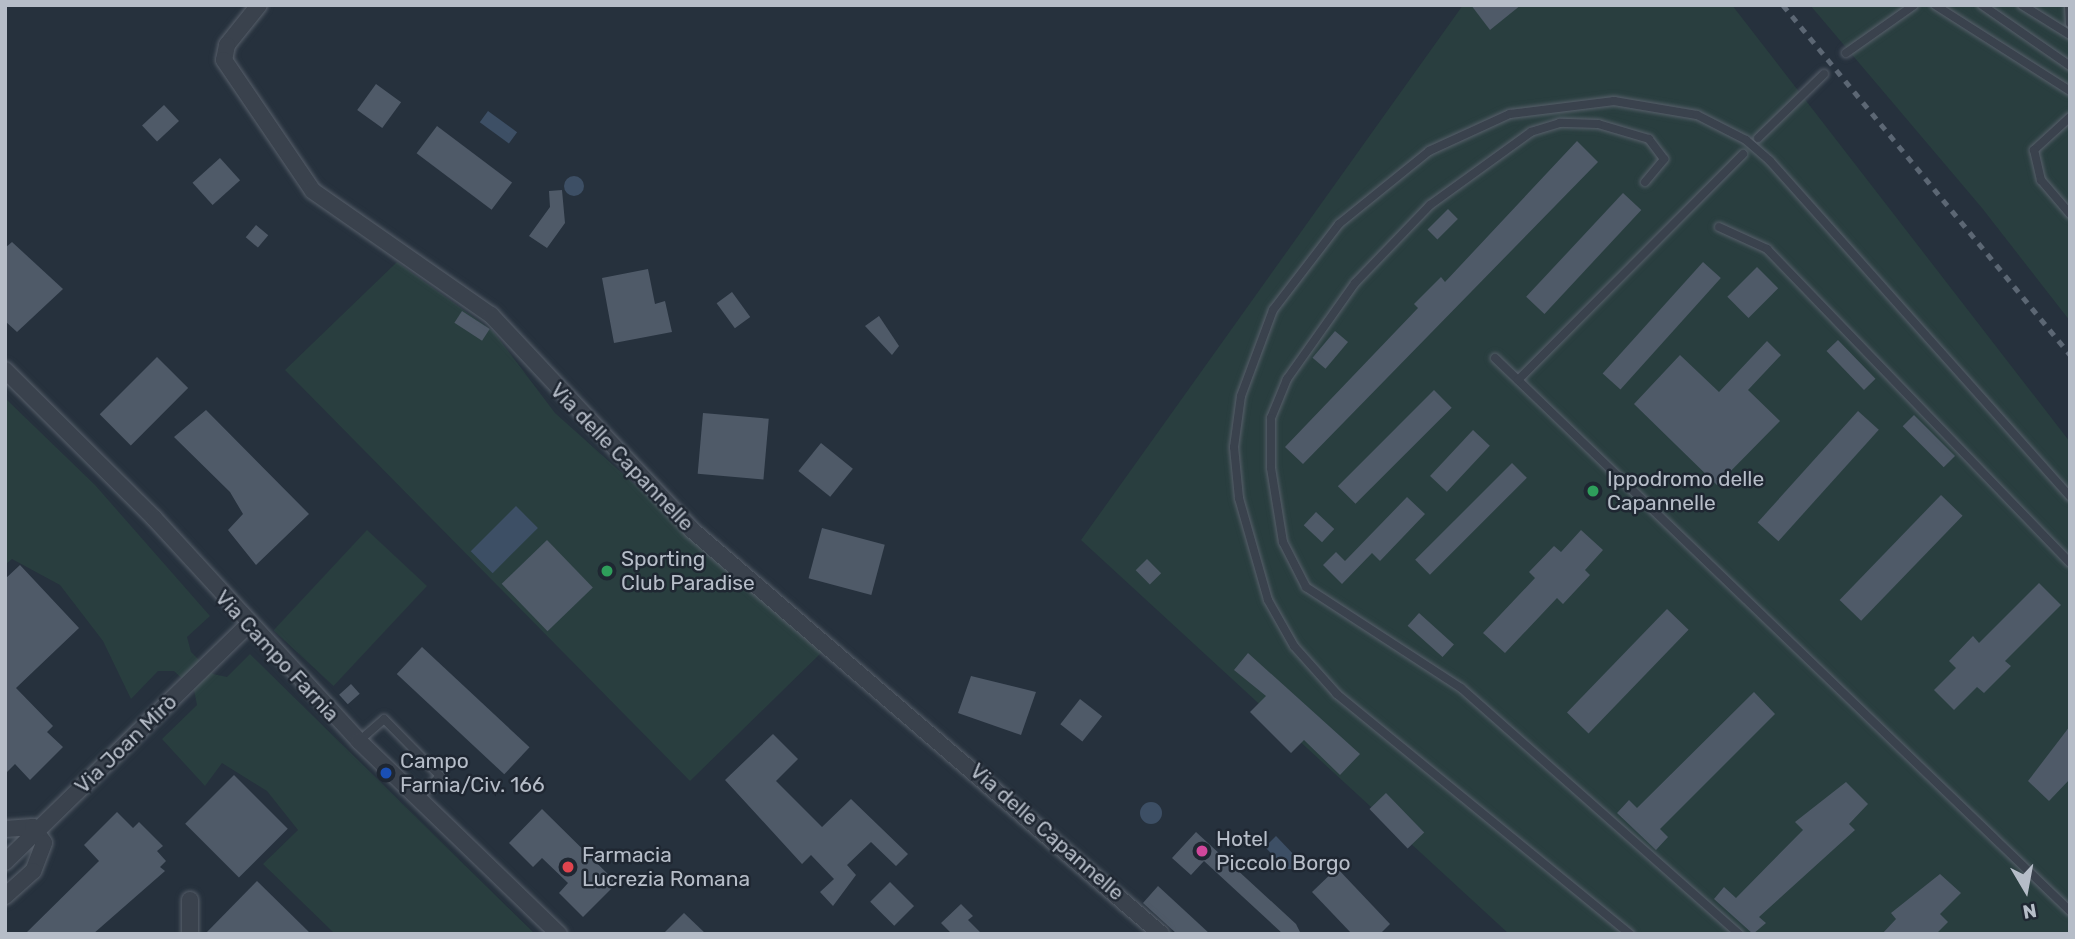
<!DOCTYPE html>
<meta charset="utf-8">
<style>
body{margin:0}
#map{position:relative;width:2075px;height:939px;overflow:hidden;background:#26313d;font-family:Rubik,sans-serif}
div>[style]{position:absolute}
.green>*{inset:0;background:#293e3f;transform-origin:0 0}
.water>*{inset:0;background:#3d4f65;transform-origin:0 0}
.round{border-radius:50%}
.building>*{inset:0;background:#4f5a68;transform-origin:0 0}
.roads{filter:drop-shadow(0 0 2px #58606b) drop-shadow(0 0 2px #58606b)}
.service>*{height:8px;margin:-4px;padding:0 4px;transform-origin:4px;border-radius:4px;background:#3a424d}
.minor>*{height:16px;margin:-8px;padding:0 8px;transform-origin:8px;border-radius:8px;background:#3a424d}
.rail>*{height:5px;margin-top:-2.5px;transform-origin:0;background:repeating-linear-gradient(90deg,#5c6774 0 7px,transparent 0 14px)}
.dots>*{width:19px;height:19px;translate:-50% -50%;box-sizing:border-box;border:4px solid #1f2732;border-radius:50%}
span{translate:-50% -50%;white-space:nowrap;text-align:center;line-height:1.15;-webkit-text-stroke:5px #1f2732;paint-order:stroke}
.street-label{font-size:21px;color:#b6bdc8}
.poi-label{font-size:21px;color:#b6bdc8}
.left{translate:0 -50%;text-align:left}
.frame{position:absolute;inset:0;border:7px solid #b6bdc8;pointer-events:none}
.north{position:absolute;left:1991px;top:855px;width:70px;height:70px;-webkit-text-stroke:5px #1f2732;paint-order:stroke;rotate:170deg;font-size:19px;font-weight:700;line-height:28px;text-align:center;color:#b6bdc8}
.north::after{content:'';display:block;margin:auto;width:24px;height:32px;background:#b6bdc8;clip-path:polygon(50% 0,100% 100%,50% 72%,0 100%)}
</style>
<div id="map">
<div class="green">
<i style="clip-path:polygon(1463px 5px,1732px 5px,2070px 442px,2070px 934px,1509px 934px,1081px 540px)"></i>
<i style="clip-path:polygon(1810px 5px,2070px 5px,2070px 321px,1982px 208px)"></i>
<i style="clip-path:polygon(397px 262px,493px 331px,555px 413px,822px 652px,690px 781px,285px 370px)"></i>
<i style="clip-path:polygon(5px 398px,95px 485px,210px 616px,187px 637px,191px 652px,213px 674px,227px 677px,250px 654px,535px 934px,335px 934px,263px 864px,298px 830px,267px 791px,222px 763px,205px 786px,162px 739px,197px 705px,194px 690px,174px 671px,158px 671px,131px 699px,103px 641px,60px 585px,12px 559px,5px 565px)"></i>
<i style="left:367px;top:530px;width:82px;height:137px;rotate:43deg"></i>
</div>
<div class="water">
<i style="left:488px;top:111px;width:36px;height:14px;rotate:36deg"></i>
<i class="round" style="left:564px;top:176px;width:20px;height:20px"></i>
<i style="left:516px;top:506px;width:31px;height:64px;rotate:45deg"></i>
<i class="round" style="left:1140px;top:802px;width:22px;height:22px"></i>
<i style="clip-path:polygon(1276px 836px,1297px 858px,1294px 869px,1286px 869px,1265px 847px)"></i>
</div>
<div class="building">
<i style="clip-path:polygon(1471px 5px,1521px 5px,1490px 30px)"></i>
<i style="left:376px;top:84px;width:31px;height:32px;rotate:36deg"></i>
<i style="left:164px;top:105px;width:22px;height:30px;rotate:47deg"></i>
<i style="left:437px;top:126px;width:94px;height:34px;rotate:37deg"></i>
<i style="clip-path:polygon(1577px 141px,1598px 162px,1303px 464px,1285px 447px,1418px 308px,1414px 304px,1441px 277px,1445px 282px)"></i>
<i style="left:220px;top:158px;width:30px;height:37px;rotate:48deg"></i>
<i style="clip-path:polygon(562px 190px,565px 223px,547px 248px,529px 236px,550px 207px,549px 191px)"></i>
<i style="left:1623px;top:193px;width:25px;height:142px;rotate:43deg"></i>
<i style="left:1448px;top:209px;width:14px;height:29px;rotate:45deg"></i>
<i style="left:256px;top:225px;width:16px;height:16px;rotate:40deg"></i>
<i style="clip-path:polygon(12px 242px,63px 289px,17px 332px,5px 321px,5px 248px)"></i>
<i style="left:1703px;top:262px;width:24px;height:150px;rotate:42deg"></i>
<i style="left:1757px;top:267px;width:30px;height:42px;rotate:45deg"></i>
<i style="clip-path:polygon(648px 269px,655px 304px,665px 301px,672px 332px,614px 343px,602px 278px)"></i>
<i style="left:732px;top:292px;width:31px;height:19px;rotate:54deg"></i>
<i style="left:462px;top:311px;width:33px;height:14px;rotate:33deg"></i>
<i style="clip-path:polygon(879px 316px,899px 346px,892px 355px,865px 326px)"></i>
<i style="left:1335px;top:331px;width:17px;height:35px;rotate:40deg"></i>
<i style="left:1838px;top:340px;width:54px;height:16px;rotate:46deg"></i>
<i style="clip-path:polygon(1767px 341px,1781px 355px,1748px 390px,1780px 421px,1717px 485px,1634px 404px,1680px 355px,1719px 392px)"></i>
<i style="left:157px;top:357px;width:44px;height:81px;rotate:45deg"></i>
<i style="left:1434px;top:390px;width:25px;height:136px;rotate:45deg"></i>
<i style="clip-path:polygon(206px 410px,309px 514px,256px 565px,228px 530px,243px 514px,230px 492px,174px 437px)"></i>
<i style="left:1858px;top:411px;width:28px;height:150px;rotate:42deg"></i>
<i style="left:703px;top:413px;width:66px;height:61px;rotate:5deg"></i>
<i style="left:1914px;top:415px;width:58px;height:16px;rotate:45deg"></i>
<i style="left:1473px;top:430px;width:23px;height:63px;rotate:43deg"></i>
<i style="left:821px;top:443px;width:41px;height:36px;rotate:39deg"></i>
<i style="left:1512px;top:463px;width:21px;height:137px;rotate:45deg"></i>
<i style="left:1941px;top:495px;width:30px;height:146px;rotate:44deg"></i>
<i style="clip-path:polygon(1407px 497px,1425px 514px,1380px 561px,1372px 553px,1342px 584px,1323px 565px,1336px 552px,1345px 561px)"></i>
<i style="left:1316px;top:512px;width:25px;height:18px;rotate:43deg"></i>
<i style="left:822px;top:528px;width:65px;height:52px;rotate:15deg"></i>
<i style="clip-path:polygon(1581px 530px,1603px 550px,1585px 570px,1590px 575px,1563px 604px,1557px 598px,1505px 653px,1483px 633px,1535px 578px,1529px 572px,1554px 546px,1561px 552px)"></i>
<i style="left:547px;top:540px;width:66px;height:63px;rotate:46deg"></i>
<i style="left:1147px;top:559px;width:20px;height:16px;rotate:45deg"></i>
<i style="clip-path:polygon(20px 565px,79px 628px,16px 688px,53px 726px,47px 732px,63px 747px,30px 780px,15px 764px,5px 774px,5px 579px)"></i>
<i style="clip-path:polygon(2039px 583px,2061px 605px,2005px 661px,2011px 666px,1984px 693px,1977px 687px,1954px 710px,1934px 690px,1956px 668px,1949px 661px,1973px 636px,1979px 643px)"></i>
<i style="left:1667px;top:609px;width:30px;height:144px;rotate:44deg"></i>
<i style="left:1419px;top:613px;width:47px;height:17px;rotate:42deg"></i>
<i style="left:422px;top:647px;width:147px;height:37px;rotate:43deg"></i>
<i style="clip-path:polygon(1248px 653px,1360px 754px,1340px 775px,1304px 740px,1291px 753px,1250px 712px,1266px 696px,1234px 670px)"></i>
<i style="clip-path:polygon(971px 676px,1036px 692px,1021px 735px,958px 713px)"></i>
<i style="left:351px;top:684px;width:13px;height:16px;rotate:48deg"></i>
<i style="clip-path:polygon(1754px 692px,1775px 714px,1660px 829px,1668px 837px,1656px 850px,1617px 813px,1629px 800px,1637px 808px)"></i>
<i style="left:1080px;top:699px;width:28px;height:32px;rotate:38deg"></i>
<i style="clip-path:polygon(2070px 726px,2070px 779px,2049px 801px,2028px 781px)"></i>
<i style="clip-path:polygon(773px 734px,798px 759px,776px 781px,822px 827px,851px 799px,908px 854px,896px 866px,871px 842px,847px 865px,856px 875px,833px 906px,820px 892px,834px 879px,811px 855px,802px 864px,725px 780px)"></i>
<i style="left:234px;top:775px;width:76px;height:69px;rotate:45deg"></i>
<i style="clip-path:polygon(1846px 782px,1868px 804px,1849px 824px,1855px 830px,1759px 917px,1766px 923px,1753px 934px,1714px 899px,1724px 887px,1736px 898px,1803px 830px,1795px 822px)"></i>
<i style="left:1386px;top:793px;width:55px;height:23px;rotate:46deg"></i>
<i style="clip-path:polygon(542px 809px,617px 883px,583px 917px,559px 893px,568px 883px,542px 858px,533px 867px,509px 843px)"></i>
<i style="clip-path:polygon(117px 812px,133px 828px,139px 822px,163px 846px,157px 851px,166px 861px,160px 867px,165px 871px,93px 934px,25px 934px,99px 861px,84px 845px)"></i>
<i style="clip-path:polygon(1196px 832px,1296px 924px,1301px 934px,1283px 934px,1204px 861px,1191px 875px,1172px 858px)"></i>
<i style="clip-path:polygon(1337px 868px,1390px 924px,1380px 934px,1352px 934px,1312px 892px)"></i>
<i style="clip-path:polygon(1940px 874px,1961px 893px,1940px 914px,1948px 922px,1936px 934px,1882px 934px,1896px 919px,1891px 913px)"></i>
<i style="clip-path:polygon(257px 881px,311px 934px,205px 934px)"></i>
<i style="left:890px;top:882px;width:34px;height:28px;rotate:45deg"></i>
<i style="clip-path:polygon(1158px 886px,1210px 934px,1177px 934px,1143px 903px)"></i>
<i style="clip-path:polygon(961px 904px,973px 916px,968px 920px,982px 934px,952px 934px,941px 923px)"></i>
<i style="clip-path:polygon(684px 913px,706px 934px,663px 934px)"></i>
</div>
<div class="roads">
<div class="service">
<i style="left:1935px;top:5px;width:160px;rotate:32.5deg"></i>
<i style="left:1982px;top:5px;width:107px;rotate:34.7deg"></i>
<i style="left:2022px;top:5px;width:57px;rotate:32deg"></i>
<i style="left:2069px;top:5px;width:18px;rotate:87deg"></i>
<i style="left:1846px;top:53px;width:83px;rotate:-35.2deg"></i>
<i style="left:2070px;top:117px;width:49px;rotate:137.5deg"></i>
<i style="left:2034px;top:150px;width:31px;rotate:77deg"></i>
<i style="left:2041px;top:180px;width:45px;rotate:49.5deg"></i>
<i style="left:1758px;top:138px;width:92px;rotate:-44.1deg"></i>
<i style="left:1645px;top:182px;width:30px;rotate:-50deg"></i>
<i style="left:1664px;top:159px;width:25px;rotate:-127deg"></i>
<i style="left:1649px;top:139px;width:53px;rotate:-163.6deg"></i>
<i style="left:1598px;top:124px;width:38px;rotate:-178deg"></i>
<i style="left:1560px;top:123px;width:30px;rotate:163deg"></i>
<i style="left:1531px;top:132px;width:125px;rotate:144.1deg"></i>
<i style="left:1430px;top:205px;width:108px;rotate:133.9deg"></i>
<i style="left:1355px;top:283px;width:118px;rotate:125.3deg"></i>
<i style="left:1287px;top:379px;width:42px;rotate:112.3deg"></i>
<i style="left:1271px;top:418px;width:50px;rotate:90deg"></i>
<i style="left:1271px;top:468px;width:75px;rotate:80.8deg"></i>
<i style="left:1283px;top:542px;width:51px;rotate:62.9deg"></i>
<i style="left:1306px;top:587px;width:185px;rotate:33.1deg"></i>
<i style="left:1461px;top:688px;width:371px;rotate:41.5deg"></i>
<i style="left:1719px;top:227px;width:53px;rotate:24.6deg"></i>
<i style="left:1767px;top:249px;width:436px;rotate:46deg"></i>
<i style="left:1495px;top:358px;width:798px;rotate:43.88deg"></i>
<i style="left:1518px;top:380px;width:319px;rotate:-45.1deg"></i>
<i style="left:359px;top:741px;width:33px;rotate:-41deg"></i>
<i style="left:384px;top:719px;width:80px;rotate:45.5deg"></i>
<i style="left:440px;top:776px;width:31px;rotate:135deg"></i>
<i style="left:1630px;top:934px;width:379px;rotate:-140.7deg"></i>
<i style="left:1337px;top:694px;width:64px;rotate:-131.9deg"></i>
<i style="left:1294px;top:646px;width:53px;rotate:-119.5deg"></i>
<i style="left:1268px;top:600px;width:106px;rotate:-105.9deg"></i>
<i style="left:1239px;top:498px;width:51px;rotate:-95.6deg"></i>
<i style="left:1234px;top:447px;width:51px;rotate:-82.2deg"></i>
<i style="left:1241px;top:396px;width:92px;rotate:-69.6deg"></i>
<i style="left:1273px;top:310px;width:108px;rotate:-52.5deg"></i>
<i style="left:1339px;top:224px;width:116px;rotate:-39deg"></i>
<i style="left:1429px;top:151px;width:89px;rotate:-24.6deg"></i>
<i style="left:1510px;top:114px;width:105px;rotate:-7.1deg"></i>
<i style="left:1614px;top:101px;width:84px;rotate:9.6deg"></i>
<i style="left:1697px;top:115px;width:55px;rotate:27deg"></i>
<i style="left:1746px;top:140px;width:32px;rotate:41deg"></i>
<i style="left:1770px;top:161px;width:450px;rotate:48.2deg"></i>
</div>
<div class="minor">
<i style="left:259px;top:5px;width:51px;rotate:128.7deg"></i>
<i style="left:227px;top:45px;width:15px;rotate:101deg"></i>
<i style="left:224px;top:60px;width:158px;rotate:55.8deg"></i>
<i style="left:313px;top:191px;width:217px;rotate:34.9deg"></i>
<i style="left:491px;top:315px;width:294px;rotate:46.9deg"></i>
<i style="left:692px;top:530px;width:619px;rotate:40.74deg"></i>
<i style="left:5px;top:370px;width:210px;rotate:44.8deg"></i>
<i style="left:154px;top:518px;width:303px;rotate:47.4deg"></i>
<i style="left:359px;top:741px;width:278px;rotate:44deg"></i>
<i style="left:5px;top:829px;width:28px;rotate:-4deg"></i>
<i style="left:33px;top:827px;width:19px;rotate:55deg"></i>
<i style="left:44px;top:843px;width:30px;rotate:111deg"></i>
<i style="left:33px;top:871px;width:38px;rotate:138deg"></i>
<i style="left:5px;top:862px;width:338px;rotate:-44.3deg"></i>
<i style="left:190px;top:934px;width:34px;rotate:-90deg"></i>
</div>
</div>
<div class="rail">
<i style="left:1783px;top:5px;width:453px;rotate:50.6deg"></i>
</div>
<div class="dots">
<i style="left:1593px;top:491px;background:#2e9e5b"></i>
<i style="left:607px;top:571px;background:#2e9e5b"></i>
<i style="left:386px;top:773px;background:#1a4fb4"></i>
<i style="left:1202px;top:851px;background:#d1479c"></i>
<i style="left:568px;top:867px;background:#e0444e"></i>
</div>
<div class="street-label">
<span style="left:622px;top:457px;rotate:46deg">Via delle Capannelle</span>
<span style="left:277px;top:656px;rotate:47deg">Via Campo Farnia</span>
<span style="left:126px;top:744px;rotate:-44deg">Via Joan Mirò</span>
<span style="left:1047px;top:832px;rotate:41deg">Via delle Capannelle</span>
</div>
<div class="poi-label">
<span class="left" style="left:1607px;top:491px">Ippodromo delle<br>Capannelle</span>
<span class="left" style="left:621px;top:571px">Sporting<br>Club Paradise</span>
<span class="left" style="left:400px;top:773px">Campo<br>Farnia/Civ. 166</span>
<span class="left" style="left:1216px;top:851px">Hotel<br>Piccolo Borgo</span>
<span class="left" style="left:582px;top:867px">Farmacia<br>Lucrezia Romana</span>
</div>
<div class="frame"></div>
<div class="north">N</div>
</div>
